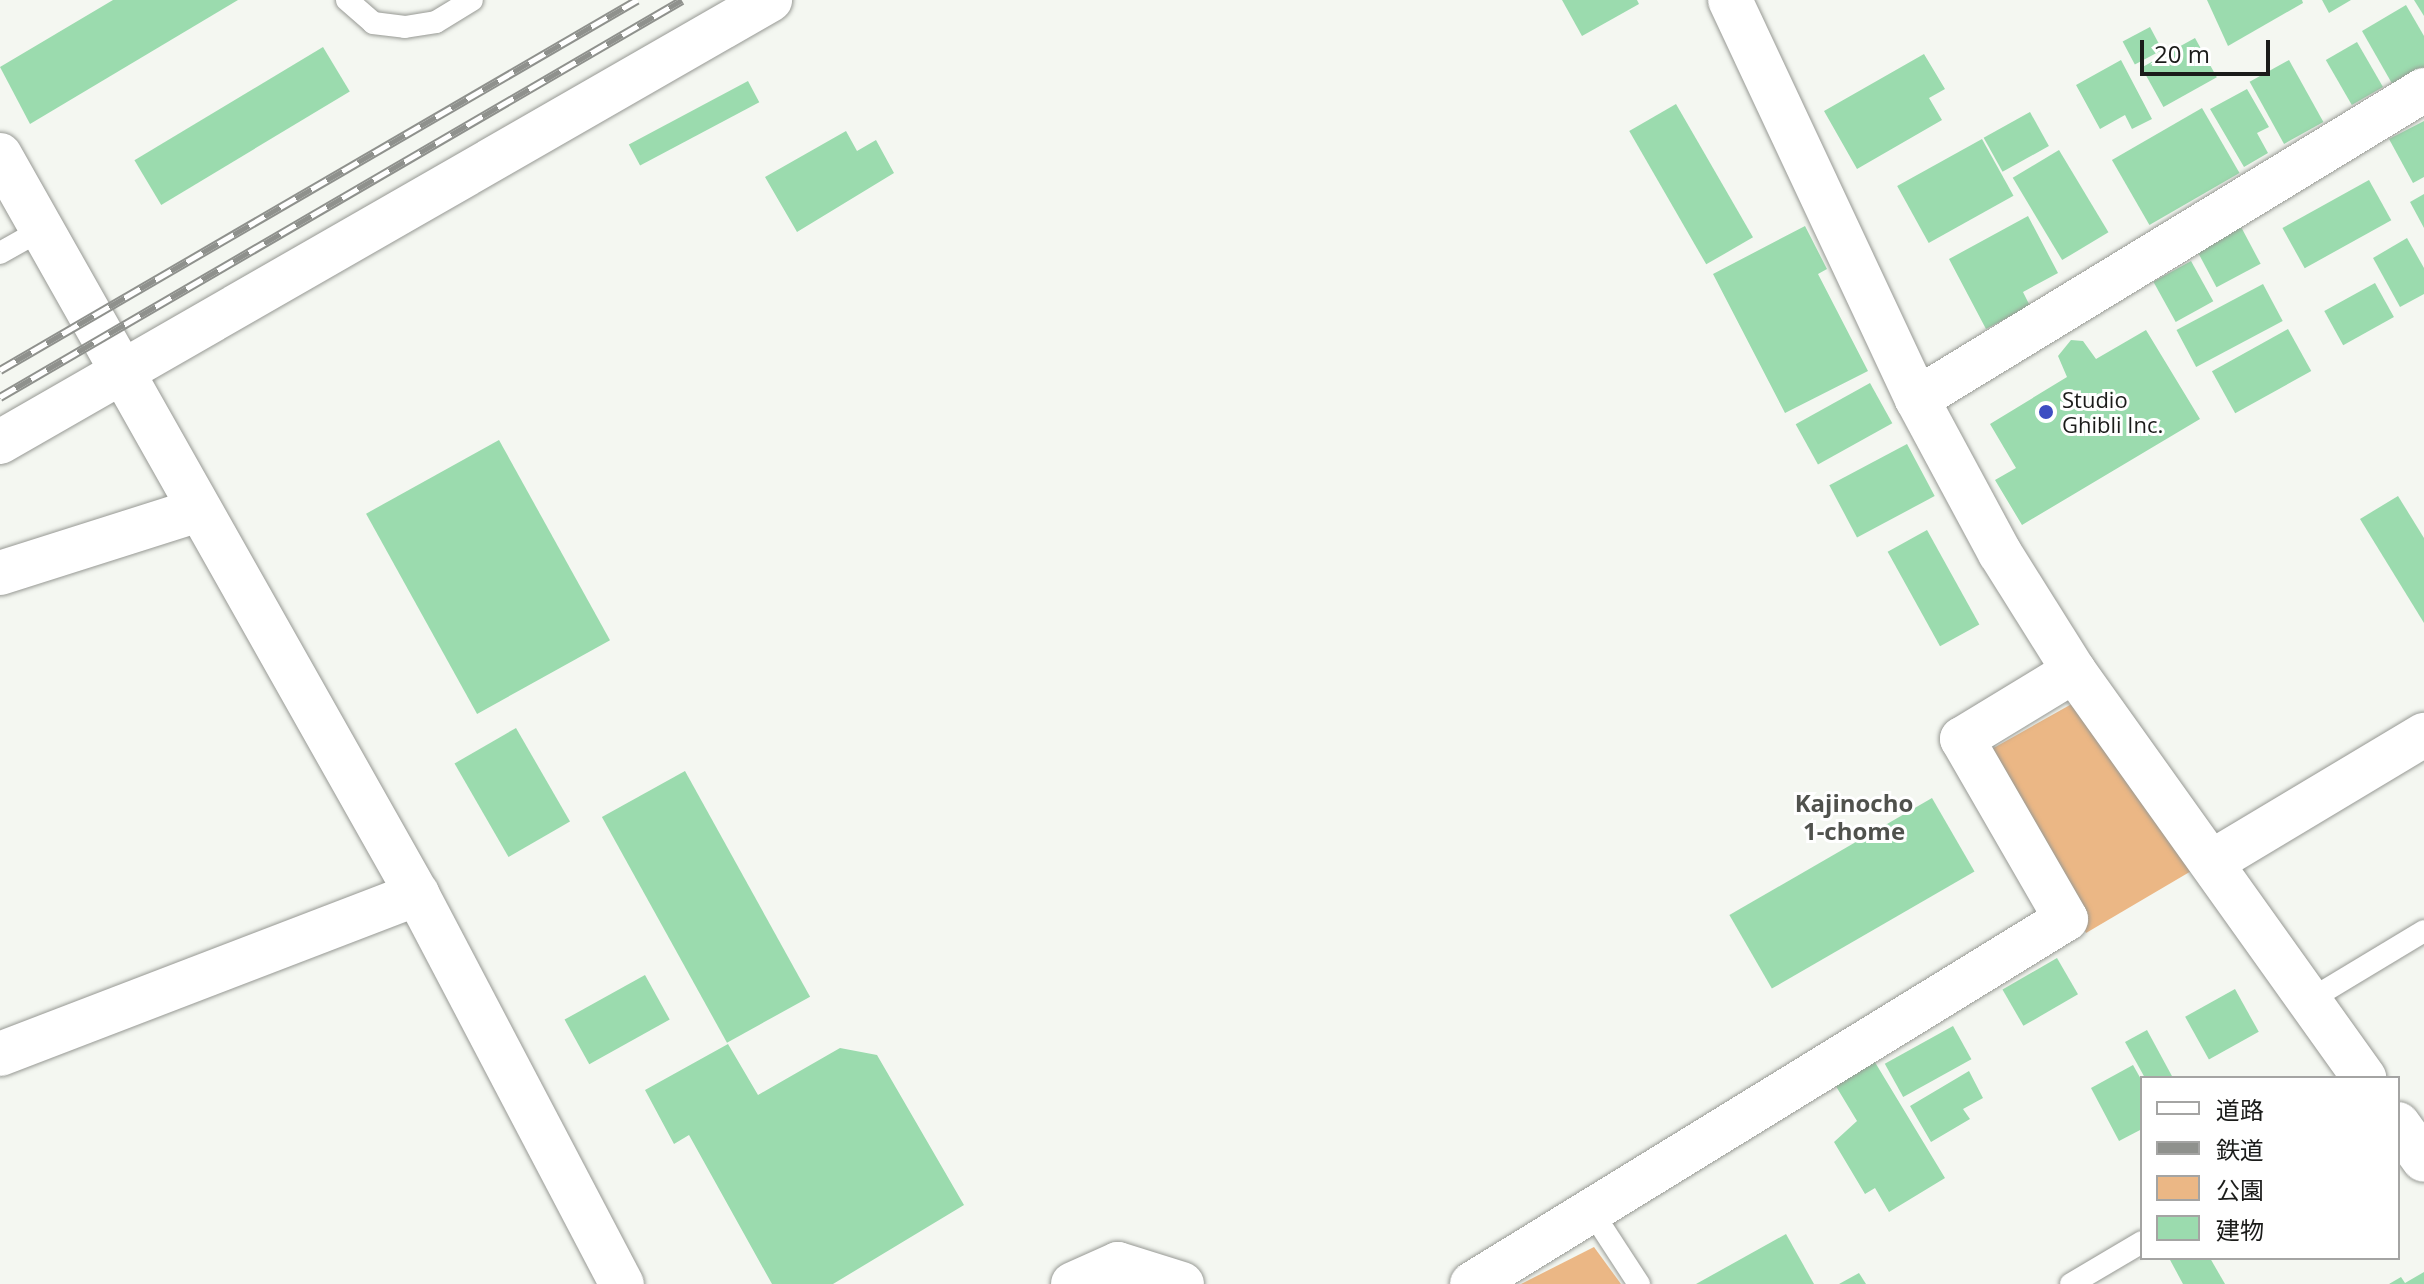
<!DOCTYPE html>
<meta charset="utf-8">
<style>
body{margin:0}
#map{position:relative;width:2424px;height:1284px;overflow:hidden;background:#f4f7f1;font-family:"Open Sans","Noto Sans JP",sans-serif}
div>[style]{position:absolute}
.green>*{inset:0;background:#ebb785}
.building>*{inset:0;background:#9bdbae;transform-origin:0 0}
.roads{filter:drop-shadow(0 0 2px #979994) drop-shadow(0 0 2px #979994)}
.lane>*{height:22px;margin:-11px;padding:0 11px;transform-origin:11px;border-radius:11px;background:#fff}
.street>*{height:44px;margin:-22px;padding:0 22px;transform-origin:22px;border-radius:22px;background:#fff}
.rail>*{height:9px;margin-top:-4.5px;transform-origin:0;background:repeating-linear-gradient(90deg,#fff 0 18px,#8f918d 0 36px);box-sizing:border-box;border-block:2px solid #8f918d}
.dots>*{width:22px;height:22px;translate:-50% -50%;box-sizing:border-box;border:4px solid #fff;border-radius:50%}
span{translate:-50% -50%;white-space:nowrap;text-align:center;line-height:1.15;-webkit-text-stroke:6px #fff;paint-order:stroke}
.poi-label{font-size:22px;color:#1b1c1a}
.left{translate:0 -50%;text-align:left}
.neighbourhood-label{font-size:24px;color:#50524d;font-weight:700}
.legend{position:absolute;left:2140px;top:1076px;width:260px;height:184px;box-sizing:border-box;background:#fff;border:2px solid #a4a4a3;margin:0;padding:10px 14px;list-style:none;font-size:24px;color:#1b1c1a}
.legend li{display:flex;align-items:center;gap:16px;height:40px}
.legend b{width:40px;border:2px solid #a4a4a3}
.scale{position:absolute;left:2140px;top:40px;width:130px;height:36px;box-sizing:border-box;border:4px solid #1b1c1a;border-top:0;padding-left:10px;font-size:24px;line-height:28px;white-space:nowrap;color:#1b1c1a;-webkit-text-stroke:6px #fff;paint-order:stroke}
</style>
<div id="map">
<div class="green">
<i style="clip-path:polygon(2077px 701px,2193px 870px,2086px 933px,1990px 750px)"></i>
<i style="clip-path:polygon(1594px 1247px,1621px 1284px,1521px 1284px)"></i>
</div>
<div class="building">
<i style="clip-path:polygon(113px 0,238px 0,30px 124px,0 67px)"></i>
<i style="clip-path:polygon(1562px 0,1637px 0,1639px 4px,1582px 36px)"></i>
<i style="clip-path:polygon(2207px 0,2302px 0,2303px 3px,2228px 46px)"></i>
<i style="clip-path:polygon(2322px 0,2351px 0,2329px 13px)"></i>
<i style="clip-path:polygon(2414px 0,2424px 0,2424px 16px)"></i>
<i style="clip-path:polygon(2406px 5px,2424px 36px,2424px 70px,2394px 87px,2362px 31px)"></i>
<i style="left:2150px;top:27px;width:26px;height:31px;rotate:62deg"></i>
<i style="left:2195px;top:38px;width:45px;height:61px;rotate:61deg"></i>
<i style="left:2357px;top:42px;width:52px;height:36px;rotate:60deg"></i>
<i style="left:323px;top:47px;width:52px;height:220px;rotate:59deg"></i>
<i style="clip-path:polygon(1924px 54px,1945px 89px,1929px 98px,1942px 120px,1857px 169px,1824px 111px)"></i>
<i style="clip-path:polygon(2121px 60px,2152px 119px,2132px 129px,2125px 115px,2100px 129px,2076px 85px)"></i>
<i style="left:2289px;top:60px;width:71px;height:45px;rotate:61deg"></i>
<i style="left:748px;top:81px;width:24px;height:135px;rotate:62deg"></i>
<i style="clip-path:polygon(2247px 89px,2269px 127px,2257px 133px,2268px 153px,2244px 167px,2210px 109px)"></i>
<i style="left:1676px;top:104px;width:154px;height:54px;rotate:60deg"></i>
<i style="left:2202px;top:108px;width:75px;height:104px;rotate:60deg"></i>
<i style="left:2030px;top:112px;width:39px;height:53px;rotate:61deg"></i>
<i style="clip-path:polygon(2424px 121px,2424px 177px,2413px 183px,2389px 139px)"></i>
<i style="clip-path:polygon(846px 131px,857px 151px,876px 140px,894px 173px,797px 232px,765px 177px)"></i>
<i style="left:1982px;top:139px;width:65px;height:97px;rotate:61deg"></i>
<i style="left:2059px;top:150px;width:96px;height:54px;rotate:59deg"></i>
<i style="left:2369px;top:180px;width:46px;height:99px;rotate:61deg"></i>
<i style="clip-path:polygon(2424px 194px,2424px 228px,2410px 202px)"></i>
<i style="clip-path:polygon(2028px 216px,2058px 273px,2023px 292px,2030px 306px,1986px 329px,1949px 259px)"></i>
<i style="left:2240px;top:225px;width:44px;height:50px;rotate:62deg"></i>
<i style="clip-path:polygon(1805px 226px,1827px 269px,1818px 274px,1868px 371px,1785px 413px,1713px 274px)"></i>
<i style="clip-path:polygon(2407px 238px,2424px 268px,2424px 294px,2400px 307px,2373px 258px)"></i>
<i style="left:2191px;top:261px;width:46px;height:43px;rotate:61deg"></i>
<i style="left:2375px;top:283px;width:39px;height:58px;rotate:61deg"></i>
<i style="left:2263px;top:284px;width:42px;height:98px;rotate:62deg"></i>
<i style="left:2288px;top:329px;width:48px;height:87px;rotate:61deg"></i>
<i style="clip-path:polygon(2146px 330px,2200px 419px,2022px 525px,1995px 480px,2016px 468px,1990px 424px,2067px 377px,2058px 356px,2071px 340px,2083px 341px,2096px 359px)"></i>
<i style="left:1870px;top:383px;width:46px;height:85px;rotate:61deg"></i>
<i style="left:499px;top:440px;width:229px;height:152px;rotate:61deg"></i>
<i style="left:1907px;top:444px;width:59px;height:88px;rotate:62deg"></i>
<i style="clip-path:polygon(2398px 496px,2424px 538px,2424px 623px,2360px 519px)"></i>
<i style="left:1927px;top:530px;width:108px;height:45px;rotate:61deg"></i>
<i style="left:516px;top:728px;width:108px;height:71px;rotate:60deg"></i>
<i style="left:685px;top:771px;width:258px;height:95px;rotate:61deg"></i>
<i style="left:1932px;top:798px;width:85px;height:234px;rotate:60deg"></i>
<i style="left:2057px;top:958px;width:42px;height:63px;rotate:60deg"></i>
<i style="left:645px;top:975px;width:51px;height:92px;rotate:61deg"></i>
<i style="left:2235px;top:989px;width:49px;height:57px;rotate:61deg"></i>
<i style="left:1953px;top:1026px;width:38px;height:78px;rotate:61deg"></i>
<i style="clip-path:polygon(2147px 1030px,2173px 1078px,2145px 1078px,2125px 1042px)"></i>
<i style="clip-path:polygon(728px 1044px,758px 1095px,840px 1048px,877px 1055px,964px 1205px,833px 1284px,772px 1284px,689px 1135px,674px 1144px,645px 1090px)"></i>
<i style="clip-path:polygon(1873px 1059px,1945px 1178px,1889px 1212px,1875px 1188px,1865px 1194px,1834px 1142px,1857px 1121px,1834px 1083px)"></i>
<i style="clip-path:polygon(2133px 1065px,2142px 1081px,2142px 1129px,2119px 1141px,2091px 1088px)"></i>
<i style="clip-path:polygon(1969px 1071px,1983px 1098px,1963px 1109px,1970px 1119px,1931px 1142px,1910px 1106px)"></i>
<i style="clip-path:polygon(1786px 1234px,1814px 1284px,1696px 1284px)"></i>
<i style="clip-path:polygon(2169px 1258px,2210px 1258px,2225px 1284px,2183px 1284px)"></i>
<i style="clip-path:polygon(2424px 1272px,2424px 1284px,2389px 1284px,2401px 1277px,2405px 1283px)"></i>
<i style="clip-path:polygon(1859px 1273px,1866px 1284px,1839px 1284px)"></i>
</div>
<div class="roads">
<div class="lane">
<i style="left:347px;top:0;width:35px;rotate:41deg"></i>
<i style="left:373px;top:23px;width:32px;rotate:7deg"></i>
<i style="left:405px;top:27px;width:31px;rotate:-9deg"></i>
<i style="left:436px;top:22px;width:42px;rotate:-31.4deg"></i>
<i style="left:0;top:253px;width:47px;rotate:-29.3deg"></i>
<i style="left:2308px;top:1001px;width:135px;rotate:-31.1deg"></i>
<i style="left:1592px;top:1212px;width:86px;rotate:56.9deg"></i>
<i style="left:2071px;top:1284px;width:82px;rotate:-30.6deg"></i>
</div>
<div class="street">
<i style="left:1730px;top:0;width:441px;rotate:64.9deg"></i>
<i style="left:1917px;top:399px;width:175px;rotate:61.7deg"></i>
<i style="left:2000px;top:553px;width:139px;rotate:57.9deg"></i>
<i style="left:2074px;top:671px;width:500px;rotate:54.5deg"></i>
<i style="left:0;top:155px;width:849px;rotate:60.57deg"></i>
<i style="left:417px;top:894px;width:441px;rotate:62.3deg"></i>
<i style="left:1917px;top:399px;width:594px;rotate:-31.36deg"></i>
<i style="left:0;top:442px;width:888px;rotate:-29.86deg"></i>
<i style="left:0;top:573px;width:209px;rotate:-17.6deg"></i>
<i style="left:2215px;top:860px;width:244px;rotate:-30.9deg"></i>
<i style="left:0;top:1054px;width:447px;rotate:-21deg"></i>
<i style="left:2398px;top:1124px;width:44px;rotate:54.2deg"></i>
<i style="left:1073px;top:1284px;width:49px;rotate:-24deg"></i>
<i style="left:1118px;top:1264px;width:67px;rotate:17.4deg"></i>
<i style="left:1472px;top:1284px;width:697px;rotate:-31.57deg"></i>
<i style="left:2066px;top:919px;width:208px;rotate:-120deg"></i>
<i style="left:1962px;top:739px;width:131px;rotate:-31.3deg"></i>
</div>
</div>
<div class="rail">
<i style="left:0;top:370px;width:737px;rotate:-30.15deg"></i>
<i style="left:0;top:397px;width:789px;rotate:-30.2deg"></i>
</div>
<div class="dots">
<i style="left:2046px;top:412px;background:#3e4ec2"></i>
</div>
<div class="poi-label">
<span class="left" style="left:2062px;top:412px">Studio<br>Ghibli Inc.</span>
</div>
<div class="neighbourhood-label">
<span style="left:1854px;top:817px">Kajinocho<br>1-chome</span>
</div>
<ul class="legend">
<li><b style="height:10px;background:#fff"></b>道路</li>
<li><b style="height:10px;background:#8f918d"></b>鉄道</li>
<li><b style="height:22px;background:#ebb785"></b>公園</li>
<li><b style="height:22px;background:#9bdbae"></b>建物</li>
</ul>
<div class="scale">20 m</div>
</div>
